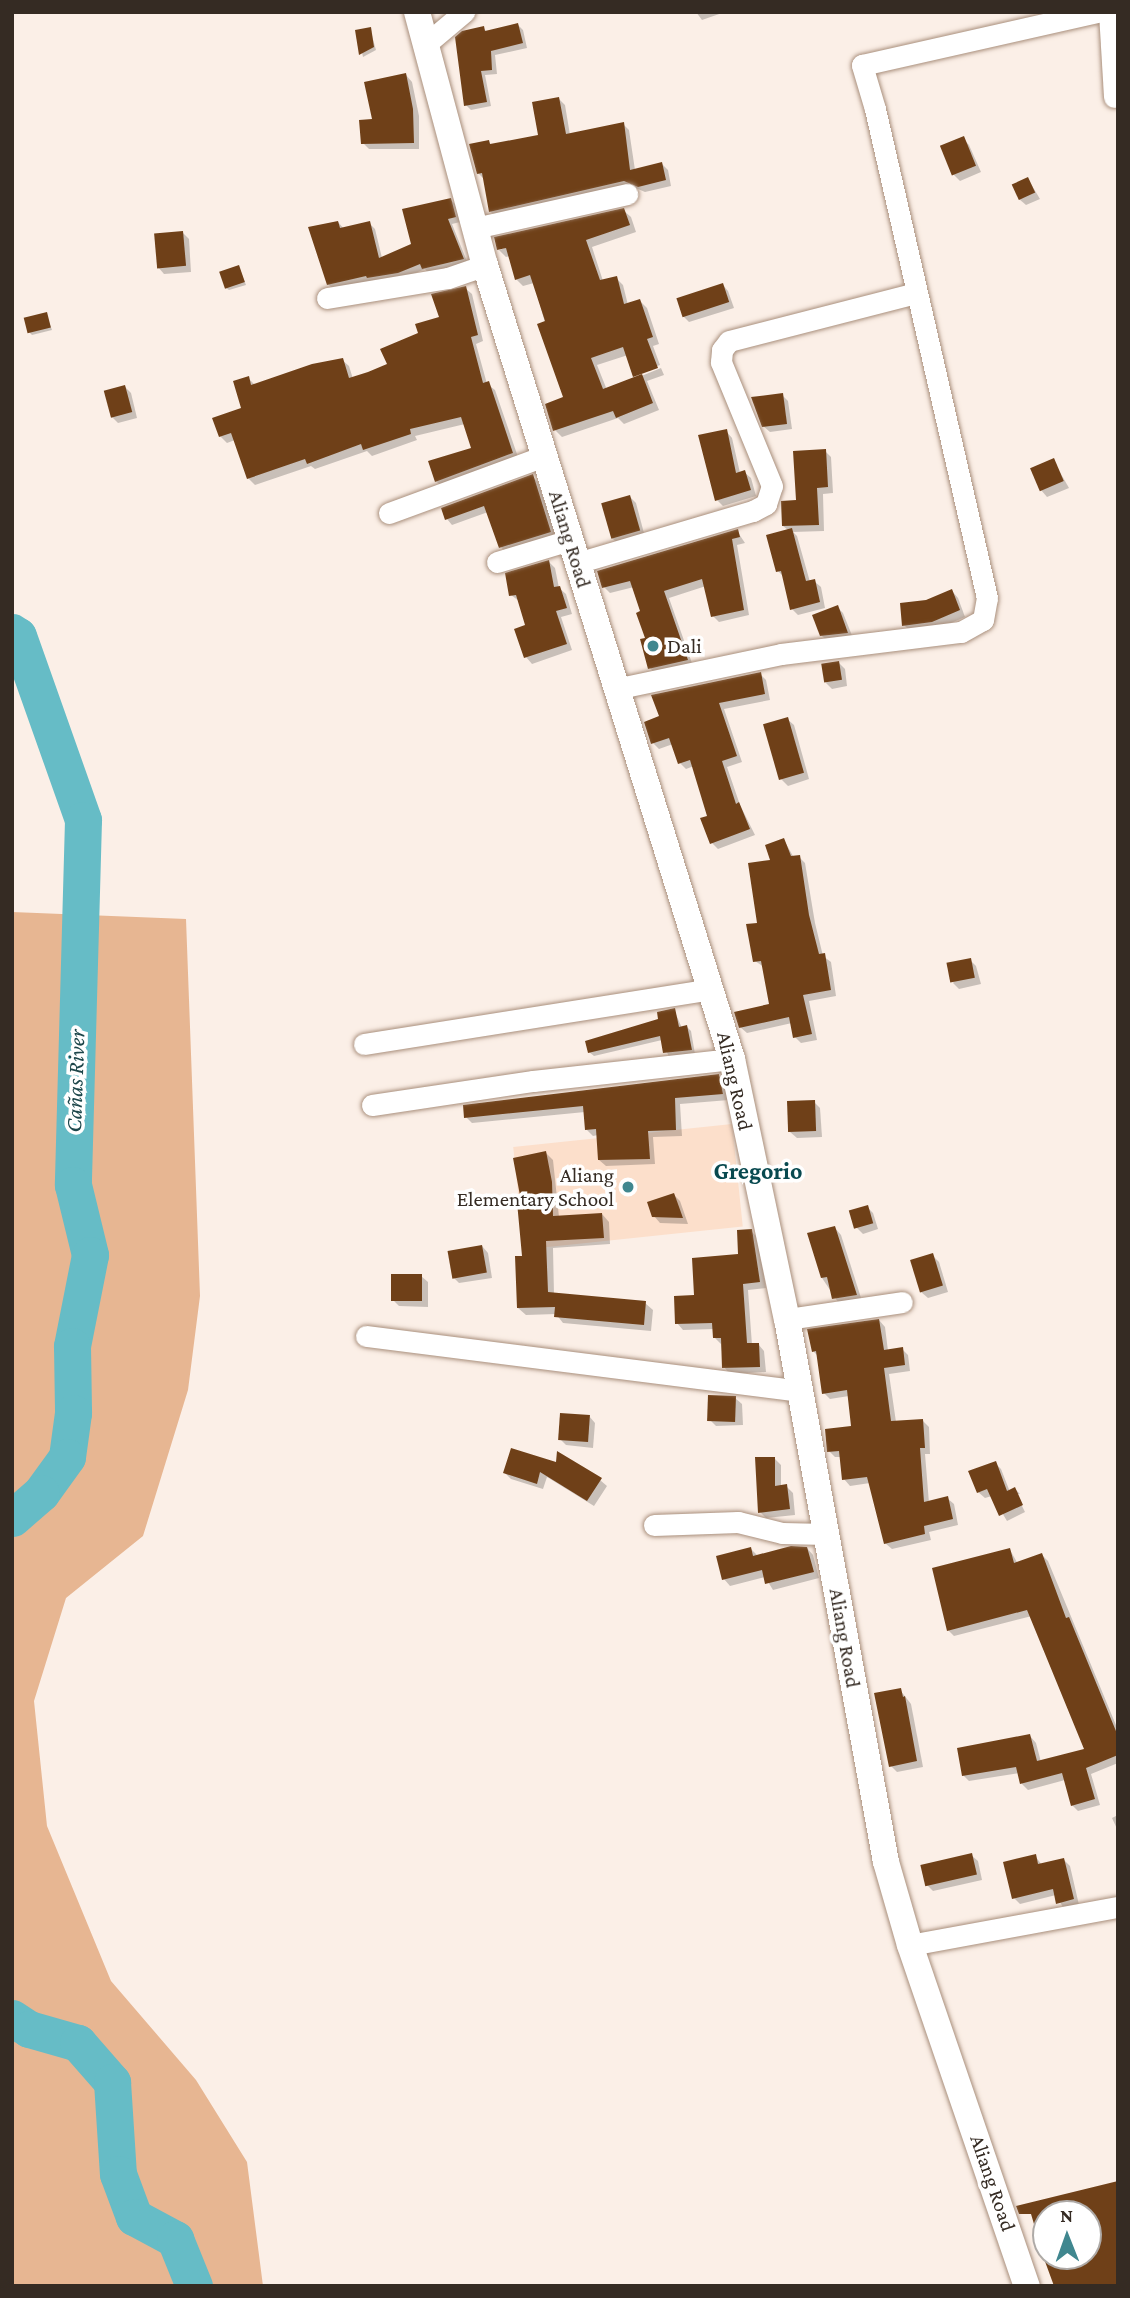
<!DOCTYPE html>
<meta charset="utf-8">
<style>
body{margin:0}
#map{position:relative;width:1130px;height:2298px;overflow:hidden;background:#fbefe7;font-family:"Crimson Pro",serif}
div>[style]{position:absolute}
.built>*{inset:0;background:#fcdfcb;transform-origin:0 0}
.green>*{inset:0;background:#e7b692}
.shadow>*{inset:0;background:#0003}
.river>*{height:37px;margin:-18.5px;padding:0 18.5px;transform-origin:18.5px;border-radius:18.5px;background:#66bcc6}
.building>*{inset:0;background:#6f4018;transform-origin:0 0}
.roads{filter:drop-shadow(0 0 2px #a98f7c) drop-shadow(0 0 2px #a98f7c)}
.minor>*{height:21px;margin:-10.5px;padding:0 10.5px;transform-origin:10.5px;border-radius:10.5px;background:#fff}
.tertiary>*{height:26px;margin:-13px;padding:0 13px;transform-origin:13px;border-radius:13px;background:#fff}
.dots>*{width:19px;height:19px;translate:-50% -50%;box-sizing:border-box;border:4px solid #fff;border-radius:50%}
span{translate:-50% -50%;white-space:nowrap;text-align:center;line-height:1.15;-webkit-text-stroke:7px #fff;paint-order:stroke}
.street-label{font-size:21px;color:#352b23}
.poi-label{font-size:21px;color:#352b23}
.left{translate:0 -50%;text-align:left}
.right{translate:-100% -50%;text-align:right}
.water-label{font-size:23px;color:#1d464a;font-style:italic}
.quarter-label{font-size:24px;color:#08494f;font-weight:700}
.frame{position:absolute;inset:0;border:14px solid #352b23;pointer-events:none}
.north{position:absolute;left:1032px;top:2200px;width:70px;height:70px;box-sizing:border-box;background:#fff;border:2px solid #aeaaa7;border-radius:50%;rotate:359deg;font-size:19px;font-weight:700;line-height:28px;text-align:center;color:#352b23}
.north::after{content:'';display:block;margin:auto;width:24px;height:32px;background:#40878f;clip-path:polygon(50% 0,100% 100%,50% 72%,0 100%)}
</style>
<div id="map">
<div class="built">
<i style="left:732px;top:1124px;width:103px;height:220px;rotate:84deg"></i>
</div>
<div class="green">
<i style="clip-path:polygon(12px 912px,186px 919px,200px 1296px,188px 1390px,143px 1536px,66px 1598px,34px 1701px,47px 1826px,111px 1981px,196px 2080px,247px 2162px,263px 2286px,12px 2286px)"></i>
</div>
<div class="shadow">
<i style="clip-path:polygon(696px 12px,725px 12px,702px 20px)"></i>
<i style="clip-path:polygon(518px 25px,523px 30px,527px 48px,495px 55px,497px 74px,485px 75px,491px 106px,471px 110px,466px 105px,483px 28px,487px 32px)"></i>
<i style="clip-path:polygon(370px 29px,376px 50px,363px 57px,357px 31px)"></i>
<i style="clip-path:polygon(406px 75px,412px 82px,419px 116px,419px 149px,369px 149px,363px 143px)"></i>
<i style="clip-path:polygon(559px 99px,565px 105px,570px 135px,623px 124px,629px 130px,635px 170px,662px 164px,668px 170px,671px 186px,645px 192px,631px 186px,496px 217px,490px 211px,485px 180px,478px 173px,488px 141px,492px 146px,540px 136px)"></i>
<i style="clip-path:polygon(963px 139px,969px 145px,981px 172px,960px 181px,954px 175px)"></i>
<i style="clip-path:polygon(1028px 179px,1040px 199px,1026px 205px,1019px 199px)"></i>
<i style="clip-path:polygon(450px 199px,456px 205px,460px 222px,452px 224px,468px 264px,429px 274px,425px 269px,404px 278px,334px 290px,328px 284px,338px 222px,344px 229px,369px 223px,375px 229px,382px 258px,413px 245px)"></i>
<i style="clip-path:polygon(623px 210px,631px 217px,636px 232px,592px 247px,603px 281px,616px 278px,623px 285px,628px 305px,640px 301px,647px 308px,659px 344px,653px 346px,660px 365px,636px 374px,636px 377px,628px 355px,597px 365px,607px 390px,661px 368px,664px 375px,647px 381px,659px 410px,624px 424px,618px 418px,562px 437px,555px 430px,566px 398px,534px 283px,523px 286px,516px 279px,510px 256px,506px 257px,499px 250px)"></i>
<i style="clip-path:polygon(183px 233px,189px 239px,191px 272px,164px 274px,158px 267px)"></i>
<i style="clip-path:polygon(239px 267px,246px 285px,229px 290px,226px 288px)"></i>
<i style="clip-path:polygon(722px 284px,728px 291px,734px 308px,689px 322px,683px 316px)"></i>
<i style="clip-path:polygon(465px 288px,472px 294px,483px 341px,476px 344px,487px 384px,495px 390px,519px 460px,443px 488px,436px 481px,473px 449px,465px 424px,415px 436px,417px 440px,372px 456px,367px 451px,315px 469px,311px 466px,255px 485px,248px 478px,235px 440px,227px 443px,220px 436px,243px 409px,248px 378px,256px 386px,342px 360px,349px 366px,353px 379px,389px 365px,441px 318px)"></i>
<i style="clip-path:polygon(46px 314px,52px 330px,32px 335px,29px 332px)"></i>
<i style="clip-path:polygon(125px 387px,131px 393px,137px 418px,118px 423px,112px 417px)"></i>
<i style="clip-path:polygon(782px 395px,788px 401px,792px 429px,770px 432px,763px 426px)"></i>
<i style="clip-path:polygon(726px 431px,732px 438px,740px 473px,744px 472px,751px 478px,756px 496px,723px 506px,717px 500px)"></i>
<i style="clip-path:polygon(825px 451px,831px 457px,833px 493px,823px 494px,824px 531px,793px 532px,797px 536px,810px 582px,814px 581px,821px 587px,825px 608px,798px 615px,792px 609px,784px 577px,778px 571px,788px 530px,783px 526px)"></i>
<i style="clip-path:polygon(1053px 460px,1069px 488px,1047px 497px,1041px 490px)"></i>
<i style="clip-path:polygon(532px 476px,538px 482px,556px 537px,506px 553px,501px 547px,488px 512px,452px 525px,447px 519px)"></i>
<i style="clip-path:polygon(630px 497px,636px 503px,645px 537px,619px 545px,612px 538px)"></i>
<i style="clip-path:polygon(737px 531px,745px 543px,737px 545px,749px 615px,719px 622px,713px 616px,706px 586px,669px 598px,693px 666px,656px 674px,650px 668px,642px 612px,634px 587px,610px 593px,604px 587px)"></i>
<i style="clip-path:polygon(549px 562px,555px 568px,559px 588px,566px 594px,572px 614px,561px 617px,572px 650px,532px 664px,526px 657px,517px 630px,527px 626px,519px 601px,511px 595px)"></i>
<i style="clip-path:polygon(952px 591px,958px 598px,965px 617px,939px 628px,910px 631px,904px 625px,927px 602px)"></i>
<i style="clip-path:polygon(837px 607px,843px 613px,853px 638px,828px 642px,821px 635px)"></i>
<i style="clip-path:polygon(839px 663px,845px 669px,847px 686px,832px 689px,826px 683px)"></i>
<i style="clip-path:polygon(760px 674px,766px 680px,770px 700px,724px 709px,742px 762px,727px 767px,740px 805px,755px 835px,718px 849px,712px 843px,709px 817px,694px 766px,686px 769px,680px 763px,673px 744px,659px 749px,653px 743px)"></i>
<i style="clip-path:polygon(787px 719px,794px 725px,809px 779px,788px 786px,781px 779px)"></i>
<i style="clip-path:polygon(784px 840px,794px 858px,799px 857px,805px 863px,815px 923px,823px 956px,831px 962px,836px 996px,809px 1001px,817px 1040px,801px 1043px,795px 1037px,792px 1023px,747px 1033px,740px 1027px,771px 1005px,764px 967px,755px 961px,759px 924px,772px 861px)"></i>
<i style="clip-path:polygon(970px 960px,976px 966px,981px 984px,959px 989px,953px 983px)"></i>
<i style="clip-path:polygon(674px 1010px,682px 1028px,687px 1027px,691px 1031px,695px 1054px,669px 1057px,662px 1040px,594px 1056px,589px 1052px,660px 1020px)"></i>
<i style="clip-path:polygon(718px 1075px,725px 1082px,729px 1100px,680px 1104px,682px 1136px,653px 1137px,655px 1164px,606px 1166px,599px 1160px,598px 1135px,593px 1136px,586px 1129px,585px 1112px,472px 1123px,466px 1117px)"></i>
<i style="clip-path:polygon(814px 1102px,820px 1108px,822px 1137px,797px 1138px,790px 1132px)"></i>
<i style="clip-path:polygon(546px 1153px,553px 1160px,559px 1217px,602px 1214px,609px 1222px,610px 1244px,553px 1248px,554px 1294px,645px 1303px,653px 1310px,651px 1331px,563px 1323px,556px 1314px,526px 1315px,518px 1308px,524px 1258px,523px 1203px)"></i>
<i style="clip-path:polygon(674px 1195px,680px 1201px,688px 1224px,660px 1223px,654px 1216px)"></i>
<i style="clip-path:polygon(867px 1207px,873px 1213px,878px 1229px,863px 1234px,856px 1227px)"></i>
<i style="clip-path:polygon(835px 1228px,841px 1235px,862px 1301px,840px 1305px,822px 1278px)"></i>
<i style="clip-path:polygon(751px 1231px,758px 1238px,766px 1288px,748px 1290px,752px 1345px,758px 1344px,764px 1351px,766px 1372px,730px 1374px,724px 1367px,721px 1344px,715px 1338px,714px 1329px,683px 1330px,677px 1323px,696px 1297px,740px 1256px)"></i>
<i style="clip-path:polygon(482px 1246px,488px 1253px,492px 1278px,459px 1283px,453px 1277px)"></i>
<i style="clip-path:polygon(932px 1255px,939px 1262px,948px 1292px,928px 1298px,921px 1292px)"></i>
<i style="clip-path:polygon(421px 1276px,428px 1282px,428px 1307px,399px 1306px,393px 1300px)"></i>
<i style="clip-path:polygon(879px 1320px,885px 1327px,888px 1351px,902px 1349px,908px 1355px,910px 1371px,889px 1374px,896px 1422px,923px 1421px,929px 1427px,930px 1454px,925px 1454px,929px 1503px,947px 1498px,954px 1504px,958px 1525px,929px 1532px,931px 1540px,892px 1549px,885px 1543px,870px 1483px,850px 1486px,844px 1479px,841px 1457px,835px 1457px,829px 1451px,853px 1428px,849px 1396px,830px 1399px,824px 1393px,818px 1356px,813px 1351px)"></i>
<i style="clip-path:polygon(735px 1398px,742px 1404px,743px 1425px,716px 1426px,710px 1420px)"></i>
<i style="clip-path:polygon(589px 1416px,595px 1423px,593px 1448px,566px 1445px,560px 1439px)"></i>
<i style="clip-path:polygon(775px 1459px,781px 1465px,781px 1487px,786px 1486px,793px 1493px,795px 1515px,766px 1518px,760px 1512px)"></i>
<i style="clip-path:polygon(995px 1463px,1001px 1469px,1010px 1492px,1015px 1489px,1020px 1494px,1016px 1494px,1025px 1512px,1007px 1521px,992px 1496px,985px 1498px,978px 1492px)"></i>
<i style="clip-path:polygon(558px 1464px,600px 1480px,607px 1486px,594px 1506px,547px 1477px,543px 1489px,511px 1479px,505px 1473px)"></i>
<i style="clip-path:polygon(807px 1548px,813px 1555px,819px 1578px,773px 1590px,765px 1577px,730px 1586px,724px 1579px,751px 1549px,758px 1556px)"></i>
<i style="clip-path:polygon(1010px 1550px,1018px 1564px,1042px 1555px,1048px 1561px,1118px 1730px,1118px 1763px,1091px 1774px,1100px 1805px,1078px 1811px,1072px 1805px,1065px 1780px,1028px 1790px,1022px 1784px,1019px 1773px,969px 1781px,963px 1775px,1030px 1736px,1036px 1743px,1041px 1762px,1087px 1750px,1032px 1616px,954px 1636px,948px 1630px)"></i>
<i style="clip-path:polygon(900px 1690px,911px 1704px,923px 1767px,897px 1772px,891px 1766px)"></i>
<i style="clip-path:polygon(1118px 1815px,1118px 1831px,1112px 1818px)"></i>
<i style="clip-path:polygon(971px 1855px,978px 1861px,982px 1880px,933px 1891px,927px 1885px)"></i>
<i style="clip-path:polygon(1035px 1856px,1042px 1865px,1063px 1859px,1070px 1866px,1079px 1905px,1064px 1909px,1056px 1895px,1020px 1904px,1014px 1898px)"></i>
</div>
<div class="river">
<i style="left:12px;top:632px;width:7px;rotate:34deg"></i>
<i style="left:18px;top:636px;width:195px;rotate:70.5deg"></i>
<i style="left:83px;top:820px;width:365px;rotate:91.6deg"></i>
<i style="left:73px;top:1185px;width:72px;rotate:76.3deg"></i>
<i style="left:90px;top:1255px;width:93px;rotate:101.2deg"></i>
<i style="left:72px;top:1346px;width:67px;rotate:89.1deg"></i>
<i style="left:73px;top:1413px;width:44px;rotate:97.8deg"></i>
<i style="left:67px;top:1457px;width:44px;rotate:125.8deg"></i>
<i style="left:41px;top:1493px;width:38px;rotate:139deg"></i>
<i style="left:12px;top:2018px;width:20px;rotate:33deg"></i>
<i style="left:29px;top:2029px;width:51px;rotate:15.9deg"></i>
<i style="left:78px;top:2043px;width:52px;rotate:48.9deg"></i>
<i style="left:112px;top:2082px;width:92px;rotate:86.3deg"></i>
<i style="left:118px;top:2174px;width:46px;rotate:69.6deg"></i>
<i style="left:134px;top:2217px;width:47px;rotate:28.2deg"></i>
<i style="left:175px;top:2239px;width:51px;rotate:68deg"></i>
</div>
<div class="building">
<i style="clip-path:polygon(518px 23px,523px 43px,491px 51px,492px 70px,481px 71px,487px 102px,464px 106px,455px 37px,462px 31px,484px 26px,485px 31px)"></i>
<i style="clip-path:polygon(371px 27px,374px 47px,359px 55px,355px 30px)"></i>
<i style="clip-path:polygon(406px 73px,413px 109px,414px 143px,361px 144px,359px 120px,372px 119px,364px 82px)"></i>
<i style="clip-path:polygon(559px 97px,566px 134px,624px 122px,630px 170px,662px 162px,666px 180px,638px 187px,624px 181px,489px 212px,482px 173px,477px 174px,469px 144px,489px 140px,490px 144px,538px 135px,532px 102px)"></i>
<i style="left:964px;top:136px;width:32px;height:26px;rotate:68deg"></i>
<i style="left:1028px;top:177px;width:17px;height:18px;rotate:65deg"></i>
<i style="clip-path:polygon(451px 198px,456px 217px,448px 219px,464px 259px,422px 269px,420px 264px,398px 273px,367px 278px,366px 276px,327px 285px,308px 227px,338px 221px,340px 228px,370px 221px,379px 258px,411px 244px,402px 209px)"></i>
<i style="clip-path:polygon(624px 208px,630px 225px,586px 240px,600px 280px,617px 276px,624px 304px,640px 299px,653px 337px,647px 339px,658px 368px,633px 377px,623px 347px,591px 358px,603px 389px,642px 374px,653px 403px,616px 418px,613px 411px,553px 431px,545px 404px,563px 397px,537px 324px,545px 321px,530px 275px,515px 280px,506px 248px,497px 250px,494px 237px)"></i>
<i style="left:183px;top:231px;width:35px;height:29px;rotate:85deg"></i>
<i style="left:239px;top:265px;width:18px;height:21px;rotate:71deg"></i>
<i style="left:723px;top:283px;width:20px;height:49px;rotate:72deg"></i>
<i style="clip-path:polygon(466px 286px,478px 335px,471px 337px,483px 383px,489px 381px,513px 453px,435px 482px,428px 461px,471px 448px,461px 417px,410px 429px,411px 434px,363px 450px,361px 444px,307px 464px,305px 459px,247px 479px,231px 433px,219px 437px,212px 418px,241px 408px,233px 381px,249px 376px,251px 385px,312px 364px,343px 358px,349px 378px,368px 372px,387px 364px,380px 349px,418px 333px,415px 324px,439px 317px,431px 294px)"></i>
<i style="left:47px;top:312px;width:16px;height:24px;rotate:76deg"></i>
<i style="left:125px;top:385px;width:28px;height:22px;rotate:75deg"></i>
<i style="clip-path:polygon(783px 393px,787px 424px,762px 427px,751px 397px)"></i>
<i style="clip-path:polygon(727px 429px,736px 473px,745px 470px,751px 490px,715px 501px,698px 435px)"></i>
<i style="clip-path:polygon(826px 449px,828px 487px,817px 488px,819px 525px,782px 526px,781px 501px,796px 500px,793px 451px)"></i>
<i style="left:1054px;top:458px;width:25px;height:26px;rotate:67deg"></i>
<i style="clip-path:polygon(533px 474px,551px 532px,499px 548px,484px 506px,445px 520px,441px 508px)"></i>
<i style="left:630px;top:495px;width:37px;height:30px;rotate:74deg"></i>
<i style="clip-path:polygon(792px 528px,806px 581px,815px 579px,820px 602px,790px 610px,781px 571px,776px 572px,766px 535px)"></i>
<i style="clip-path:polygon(738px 529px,740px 537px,732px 539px,744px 610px,711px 617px,702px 579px,664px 591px,688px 660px,648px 669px,640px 639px,645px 638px,636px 613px,640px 611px,630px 581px,602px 588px,597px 571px)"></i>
<i style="clip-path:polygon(549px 560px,554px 587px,560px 586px,567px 608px,556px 611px,567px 644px,524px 658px,514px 629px,525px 625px,516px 595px,509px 596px,505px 573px)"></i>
<i style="clip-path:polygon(952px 589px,960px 610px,932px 622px,902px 626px,900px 603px,926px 600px)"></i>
<i style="clip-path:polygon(838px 605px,848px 633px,820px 636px,812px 615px)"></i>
<i style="left:839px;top:661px;width:19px;height:18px;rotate:81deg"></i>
<i style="clip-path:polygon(761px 672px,765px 694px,719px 703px,737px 756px,722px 761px,736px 804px,739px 802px,750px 829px,710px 844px,700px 818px,707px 816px,690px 760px,678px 764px,669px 738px,651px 744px,644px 722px,659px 716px,651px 695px)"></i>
<i style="left:788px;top:717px;width:58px;height:26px;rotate:74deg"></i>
<i style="clip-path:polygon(784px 838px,791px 856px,800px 855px,809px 915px,819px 954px,825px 953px,831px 990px,803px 995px,812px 1034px,793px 1038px,789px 1017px,739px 1028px,734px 1012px,769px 1004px,761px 961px,753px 962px,746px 924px,757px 923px,748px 863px,770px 860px,765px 845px)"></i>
<i style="left:971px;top:958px;width:20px;height:25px;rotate:79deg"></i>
<i style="clip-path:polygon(675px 1008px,679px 1027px,687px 1025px,692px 1050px,663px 1053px,660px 1036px,588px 1053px,585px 1041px,658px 1019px,657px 1012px)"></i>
<i style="clip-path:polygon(719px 1074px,723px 1094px,675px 1098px,676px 1130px,648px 1131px,650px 1159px,598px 1160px,596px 1129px,585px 1130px,583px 1106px,464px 1118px,463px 1105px)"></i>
<i style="left:815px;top:1100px;width:31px;height:28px;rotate:88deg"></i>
<i style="clip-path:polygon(546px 1151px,552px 1182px,553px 1216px,602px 1213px,604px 1238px,546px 1241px,548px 1292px,646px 1301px,644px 1325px,554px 1317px,555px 1307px,517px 1308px,515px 1256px,522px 1256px,517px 1202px,521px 1201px,513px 1158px)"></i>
<i style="clip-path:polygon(674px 1193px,683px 1218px,652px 1217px,647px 1202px)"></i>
<i style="left:868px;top:1205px;width:19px;height:20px;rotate:74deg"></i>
<i style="clip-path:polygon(835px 1226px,857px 1295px,832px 1299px,827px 1277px,821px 1278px,807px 1233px)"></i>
<i style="clip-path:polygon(752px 1229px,760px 1282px,743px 1284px,747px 1343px,759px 1343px,760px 1367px,722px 1368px,721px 1338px,713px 1338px,712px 1323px,675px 1324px,674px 1296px,694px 1295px,692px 1258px,738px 1254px,737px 1230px)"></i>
<i style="left:482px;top:1245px;width:28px;height:35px;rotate:80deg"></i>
<i style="left:933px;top:1253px;width:34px;height:24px;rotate:73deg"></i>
<i style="left:391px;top:1274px;width:31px;height:27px"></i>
<i style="clip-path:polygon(879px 1319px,884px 1350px,903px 1347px,905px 1365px,884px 1368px,891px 1421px,923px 1419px,925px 1448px,920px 1448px,924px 1502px,948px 1496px,953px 1519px,924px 1526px,925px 1534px,884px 1544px,867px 1477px,842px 1480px,839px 1451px,827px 1452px,825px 1429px,851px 1426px,847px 1390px,822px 1394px,816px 1351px,812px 1352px,807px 1329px)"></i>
<i style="left:708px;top:1395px;width:28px;height:26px;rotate:2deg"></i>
<i style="left:560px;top:1413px;width:30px;height:27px;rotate:4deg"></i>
<i style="clip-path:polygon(511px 1448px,556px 1462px,557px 1451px,602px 1478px,587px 1501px,540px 1472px,537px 1484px,503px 1473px)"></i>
<i style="clip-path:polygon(755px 1457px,775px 1457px,775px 1486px,787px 1484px,790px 1509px,758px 1513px)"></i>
<i style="clip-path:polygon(996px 1461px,1007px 1491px,1015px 1487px,1023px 1505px,999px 1516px,987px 1489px,977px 1493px,968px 1471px)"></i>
<i style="clip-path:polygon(791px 1546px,807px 1547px,814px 1572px,765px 1584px,762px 1570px,722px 1580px,716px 1556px,751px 1547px,753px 1556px)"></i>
<i style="clip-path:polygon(1010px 1548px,1014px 1563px,1042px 1553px,1066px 1618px,1069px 1617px,1118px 1736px,1118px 1755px,1086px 1768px,1095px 1799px,1071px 1806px,1062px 1773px,1020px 1784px,1016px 1767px,962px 1776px,957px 1748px,1030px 1734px,1037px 1761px,1084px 1749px,1027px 1610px,947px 1631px,932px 1568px)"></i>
<i style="clip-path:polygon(901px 1688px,903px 1697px,905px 1696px,917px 1761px,889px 1767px,874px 1693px)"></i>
<i style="left:972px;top:1853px;width:22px;height:53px;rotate:77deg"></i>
<i style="clip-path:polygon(1036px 1854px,1038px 1864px,1064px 1858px,1074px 1899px,1056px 1904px,1053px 1889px,1012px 1899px,1003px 1862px)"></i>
<i style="clip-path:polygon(1118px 2181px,1118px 2286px,1054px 2286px,1043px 2256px,1088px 2256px,1088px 2214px,1046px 2214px,1046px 2250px,1042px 2251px,1031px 2214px,1019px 2214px,1016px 2206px)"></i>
</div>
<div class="roads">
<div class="minor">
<i style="left:1109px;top:12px;width:85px;rotate:86.6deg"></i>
<i style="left:426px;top:44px;width:50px;rotate:-40.1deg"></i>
<i style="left:475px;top:228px;width:156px;rotate:-12.6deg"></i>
<i style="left:327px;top:298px;width:123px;rotate:-9.4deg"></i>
<i style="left:448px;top:278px;width:39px;rotate:-19deg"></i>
<i style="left:389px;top:513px;width:165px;rotate:-20.2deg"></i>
<i style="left:497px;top:562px;width:76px;rotate:-16.8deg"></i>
<i style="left:577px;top:563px;width:184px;rotate:-16.5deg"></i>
<i style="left:753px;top:511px;width:15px;rotate:-28deg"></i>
<i style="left:766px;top:504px;width:19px;rotate:-72deg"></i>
<i style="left:772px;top:486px;width:134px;rotate:-112.4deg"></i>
<i style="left:721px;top:362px;width:12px;rotate:-85deg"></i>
<i style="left:722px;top:350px;width:11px;rotate:-52deg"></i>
<i style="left:729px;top:341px;width:193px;rotate:-14.4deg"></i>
<i style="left:615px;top:689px;width:170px;rotate:-11.9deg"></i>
<i style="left:781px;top:654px;width:181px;rotate:-7deg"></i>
<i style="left:961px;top:632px;width:25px;rotate:-29deg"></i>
<i style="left:983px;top:620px;width:22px;rotate:-80deg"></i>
<i style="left:987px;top:598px;width:502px;rotate:-102.9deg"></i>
<i style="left:875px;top:109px;width:46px;rotate:-106.5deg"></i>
<i style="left:862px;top:65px;width:241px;rotate:-12.7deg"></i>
<i style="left:364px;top:1044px;width:352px;rotate:-9deg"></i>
<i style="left:372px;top:1105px;width:163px;rotate:-8.5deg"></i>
<i style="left:533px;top:1081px;width:200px;rotate:-6.3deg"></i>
<i style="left:787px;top:1319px;width:116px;rotate:-8.4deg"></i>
<i style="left:366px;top:1336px;width:436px;rotate:7.2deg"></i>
<i style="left:654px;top:1525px;width:84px;rotate:-2deg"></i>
<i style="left:738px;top:1522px;width:45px;rotate:14deg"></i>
<i style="left:782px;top:1533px;width:44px;rotate:1.3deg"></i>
<i style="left:910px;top:1945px;width:211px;rotate:-10.4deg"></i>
</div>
<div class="tertiary">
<i style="left:417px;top:12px;width:262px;rotate:75deg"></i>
<i style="left:485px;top:265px;width:832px;rotate:72.72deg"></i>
<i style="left:732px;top:1059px;width:266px;rotate:78.1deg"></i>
<i style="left:787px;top:1319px;width:552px;rotate:79.67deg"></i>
<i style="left:886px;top:1862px;width:86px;rotate:73.9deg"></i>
<i style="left:910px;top:1945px;width:361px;rotate:71.1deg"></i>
</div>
</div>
<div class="dots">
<i style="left:653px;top:646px;background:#40878f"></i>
<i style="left:628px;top:1187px;background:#40878f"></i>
</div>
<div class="street-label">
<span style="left:570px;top:539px;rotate:73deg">Aliang Road</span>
<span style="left:735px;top:1081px;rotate:77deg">Aliang Road</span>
<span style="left:845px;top:1638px;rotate:80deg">Aliang Road</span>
<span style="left:993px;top:2183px;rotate:71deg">Aliang Road</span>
</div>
<div class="poi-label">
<span class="left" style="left:667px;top:646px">Dali</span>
<span class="right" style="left:614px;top:1187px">Aliang<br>Elementary School</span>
</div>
<div class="water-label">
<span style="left:75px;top:1081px;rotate:-88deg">Cañas River</span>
</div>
<div class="quarter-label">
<span style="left:758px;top:1171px">Gregorio</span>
</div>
<div class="frame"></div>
<div class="north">N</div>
</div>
